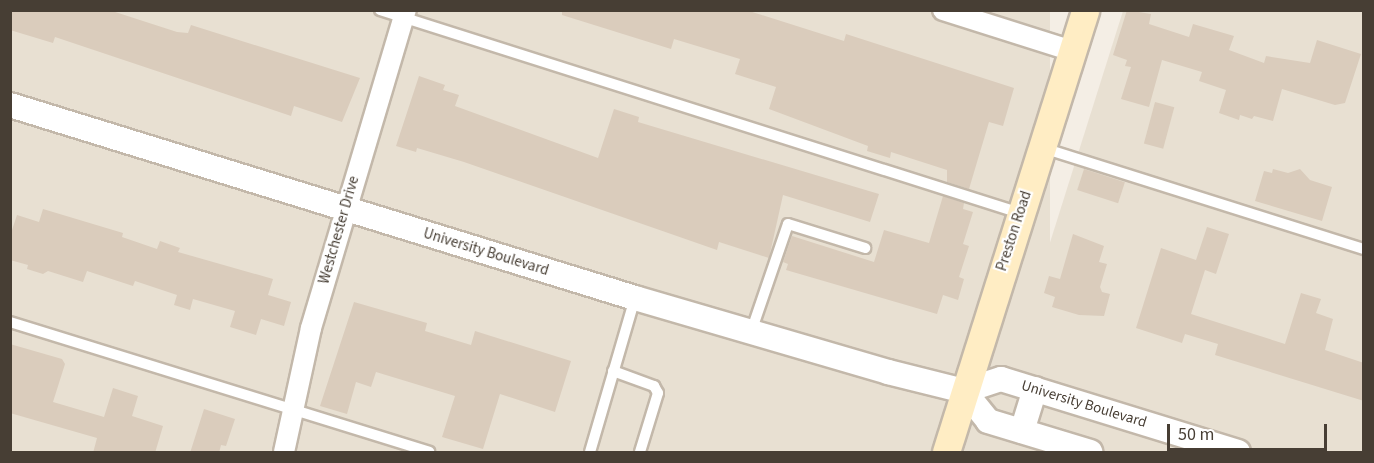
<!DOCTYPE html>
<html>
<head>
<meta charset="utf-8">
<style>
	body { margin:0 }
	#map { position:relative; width:1374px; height:463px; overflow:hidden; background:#f4eee5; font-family:"Source Sans 3",sans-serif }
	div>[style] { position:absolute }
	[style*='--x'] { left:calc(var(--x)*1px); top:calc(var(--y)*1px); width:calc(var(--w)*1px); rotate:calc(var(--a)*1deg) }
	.residential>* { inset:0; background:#e8e0d2; transform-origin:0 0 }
	.building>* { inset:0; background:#daccbc; transform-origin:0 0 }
	.roads { filter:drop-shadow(2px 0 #c3b8aa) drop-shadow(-2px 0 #c3b8aa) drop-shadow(0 2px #c3b8aa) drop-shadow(0 -2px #c3b8aa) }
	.service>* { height:10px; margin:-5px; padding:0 5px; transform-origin:5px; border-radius:5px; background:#fff }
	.minor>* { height:20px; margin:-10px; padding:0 10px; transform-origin:10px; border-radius:10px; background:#fff }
	.tertiary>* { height:24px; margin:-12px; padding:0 12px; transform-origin:12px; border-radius:12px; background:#fff }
	.secondary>* { height:27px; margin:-13.5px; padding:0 13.5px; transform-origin:13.5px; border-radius:13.5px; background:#ffedc4 }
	span { translate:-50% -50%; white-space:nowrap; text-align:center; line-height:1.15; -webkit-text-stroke:4.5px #fff; paint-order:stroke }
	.street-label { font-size:15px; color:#473e34 }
	.frame { position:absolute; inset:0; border:12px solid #473e34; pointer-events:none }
	.scale { position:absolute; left:1167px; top:424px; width:160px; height:27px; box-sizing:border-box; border:3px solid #473e34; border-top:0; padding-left:8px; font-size:18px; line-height:21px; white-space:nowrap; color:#473e34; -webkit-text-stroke:4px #fff; paint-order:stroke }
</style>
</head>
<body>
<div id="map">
	<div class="residential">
		<i style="left:10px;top:11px;width:1040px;height:441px"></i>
		<i style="clip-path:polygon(1123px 11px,1363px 11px,1363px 452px,984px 452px)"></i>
	</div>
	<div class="building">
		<i style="clip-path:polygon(10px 10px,109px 10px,177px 32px,188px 33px,191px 25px,360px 78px,342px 122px,294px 106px,291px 116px,55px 37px,53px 43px,10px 30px)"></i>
		<i style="clip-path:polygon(562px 10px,746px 10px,844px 41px,846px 34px,1014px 88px,1003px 126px,989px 122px,969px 189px,947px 182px,947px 170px,891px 152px,890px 158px,867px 151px,868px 146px,769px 109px,776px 87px,735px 74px,740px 59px,674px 39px,671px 49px,562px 15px)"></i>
		<i style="clip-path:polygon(1127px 10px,1151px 14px,1149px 24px,1189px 37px,1193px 24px,1234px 36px,1229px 50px,1264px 63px,1266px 56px,1310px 63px,1317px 40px,1361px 54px,1345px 103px,1335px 105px,1282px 89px,1273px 121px,1254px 116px,1252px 119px,1240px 115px,1239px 120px,1219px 113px,1226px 90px,1199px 81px,1202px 72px,1162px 60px,1149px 107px,1121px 99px,1131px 67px,1125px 66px,1127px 60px,1113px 55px)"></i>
		<i style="clip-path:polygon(419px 76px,445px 85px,443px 90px,459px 95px,455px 106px,598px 158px,614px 109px,639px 117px,638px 122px,879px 194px,870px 222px,783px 195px,769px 258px,719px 242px,717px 250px,464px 162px,417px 148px,416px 152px,396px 146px)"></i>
		<i style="left:1155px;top:102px;width:20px;height:43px;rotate:15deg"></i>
		<i style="left:1084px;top:169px;width:43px;height:22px;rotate:18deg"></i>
		<i style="clip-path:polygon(1273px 169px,1288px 173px,1300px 169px,1310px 180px,1332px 187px,1322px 221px,1255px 201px,1264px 171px,1272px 173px)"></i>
		<i style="clip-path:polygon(943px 196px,964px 203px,963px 209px,973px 212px,963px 244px,969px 246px,959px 277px,964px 279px,958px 300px,943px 295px,937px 314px,786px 270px,788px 264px,783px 262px,792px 236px,874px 262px,884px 230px,929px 243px)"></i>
		<i style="clip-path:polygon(43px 209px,123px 233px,122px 237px,157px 249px,160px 241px,180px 248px,178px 252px,273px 279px,268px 295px,291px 302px,284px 326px,261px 319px,256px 335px,230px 327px,235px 311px,193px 299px,190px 310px,174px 305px,177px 295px,135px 281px,133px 286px,87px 271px,83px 282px,48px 271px,43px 274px,27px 269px,28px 265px,10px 260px,10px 236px,17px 215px,39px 222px)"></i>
		<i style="clip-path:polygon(1207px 227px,1229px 234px,1216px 274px,1205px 270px,1191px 314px,1285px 344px,1301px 293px,1321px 299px,1316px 313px,1333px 319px,1325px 350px,1364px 363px,1364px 401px,1215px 355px,1218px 344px,1185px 334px,1182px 343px,1136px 328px,1161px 248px,1196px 260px)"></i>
		<i style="clip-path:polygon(1073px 234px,1104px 246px,1099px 262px,1107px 264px,1100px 287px,1102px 292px,1110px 294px,1104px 316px,1079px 315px,1052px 307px,1055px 297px,1044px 293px,1049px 276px,1060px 279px)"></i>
		<i style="clip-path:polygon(354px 302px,427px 323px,425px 331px,471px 345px,475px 331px,571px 361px,555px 412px,500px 394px,483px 449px,442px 437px,455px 396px,376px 372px,371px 387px,356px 382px,347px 414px,320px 406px)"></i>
		<i style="clip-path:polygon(10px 344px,62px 359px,65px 364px,53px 402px,104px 417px,113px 388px,138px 396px,132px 416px,163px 426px,155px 453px,93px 453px,97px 438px,10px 413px)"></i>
		<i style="clip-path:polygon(204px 409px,235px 419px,226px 446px,221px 445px,219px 453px,190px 453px)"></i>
	</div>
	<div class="roads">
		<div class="service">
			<i style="--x:380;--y:10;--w:671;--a:17.6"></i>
			<i style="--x:1043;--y:148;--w:337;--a:17.5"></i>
			<i style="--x:10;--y:322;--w:439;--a:17.2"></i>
			<i style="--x:751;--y:332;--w:114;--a:-71.1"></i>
			<i style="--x:788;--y:224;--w:81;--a:17.3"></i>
			<i style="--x:613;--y:371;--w:44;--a:20.1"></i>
			<i style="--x:654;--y:386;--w:8;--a:60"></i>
			<i style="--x:658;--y:393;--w:62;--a:107"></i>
			<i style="--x:590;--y:452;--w:160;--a:-73.7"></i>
		</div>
		<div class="minor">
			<i style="--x:943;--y:10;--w:135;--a:17.6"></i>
			<i style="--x:284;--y:452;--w:127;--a:-77.7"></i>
			<i style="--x:311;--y:328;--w:332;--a:-73.4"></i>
		</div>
		<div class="tertiary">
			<i style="--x:10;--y:105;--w:654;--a:17.16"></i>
			<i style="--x:635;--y:298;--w:264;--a:16.3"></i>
			<i style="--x:888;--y:372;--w:78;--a:14"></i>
			<i style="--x:964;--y:391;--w:39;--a:-18"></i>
			<i style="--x:1001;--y:379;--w:248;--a:17.1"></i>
			<i style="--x:964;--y:391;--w:38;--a:51"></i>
			<i style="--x:988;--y:421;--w:107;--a:16.9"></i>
			<i style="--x:1022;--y:431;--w:44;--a:-72.8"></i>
		</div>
		<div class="secondary">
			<i style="--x:946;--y:452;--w:463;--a:-72.5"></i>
		</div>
	</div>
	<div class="street-label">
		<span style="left:339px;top:230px;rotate:-74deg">Westchester Drive</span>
		<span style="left:1014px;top:231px;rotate:-72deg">Preston Road</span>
		<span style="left:486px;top:252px;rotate:17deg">University Boulevard</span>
		<span style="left:1084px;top:404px;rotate:17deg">University Boulevard</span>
	</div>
	<div class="frame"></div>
	<div class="scale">50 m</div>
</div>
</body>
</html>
